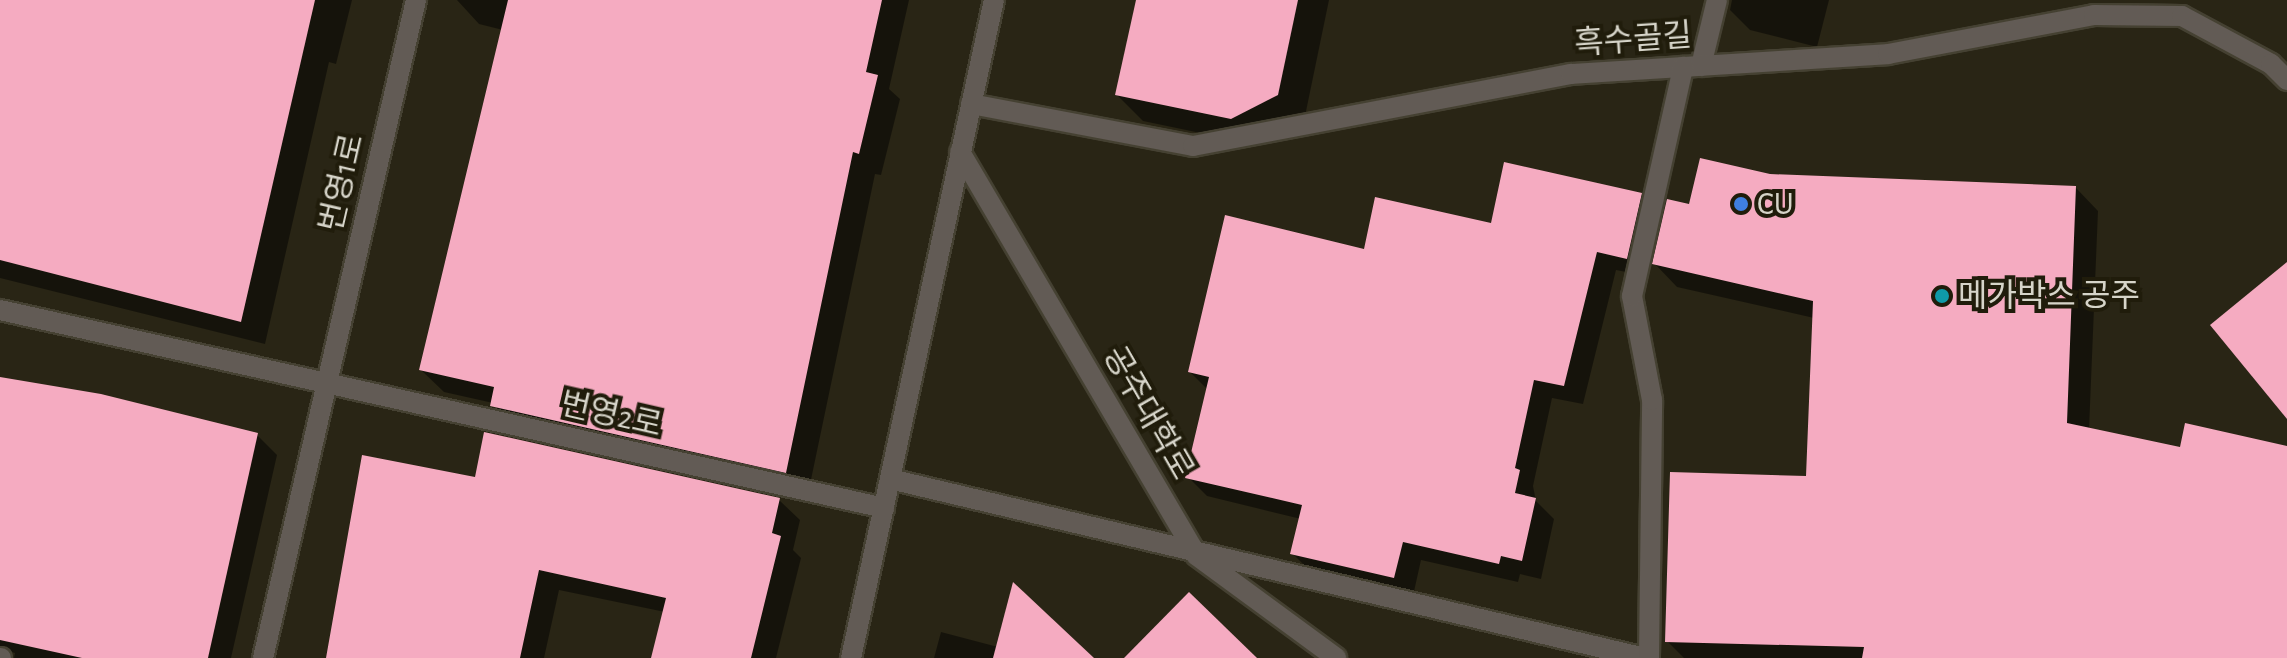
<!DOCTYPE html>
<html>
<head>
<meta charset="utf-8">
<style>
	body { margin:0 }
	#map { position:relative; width:2287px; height:658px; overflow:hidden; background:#292515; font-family:"Alegreya Sans","Noto Sans KR",sans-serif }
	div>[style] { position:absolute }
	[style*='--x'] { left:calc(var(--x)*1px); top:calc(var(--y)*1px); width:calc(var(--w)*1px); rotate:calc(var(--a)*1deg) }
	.shadow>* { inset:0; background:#0007 }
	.building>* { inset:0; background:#f5abc1 }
	.roads { filter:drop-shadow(2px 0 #454132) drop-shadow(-2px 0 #454132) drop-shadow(0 2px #454132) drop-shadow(0 -2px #454132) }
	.minor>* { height:20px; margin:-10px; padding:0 10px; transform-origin:10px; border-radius:10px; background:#625b55 }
	.dots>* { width:22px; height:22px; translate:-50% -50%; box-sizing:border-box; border:4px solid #201c0b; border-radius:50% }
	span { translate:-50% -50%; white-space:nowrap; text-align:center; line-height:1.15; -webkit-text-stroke:8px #201c0b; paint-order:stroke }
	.street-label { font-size:32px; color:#d6d4c9 }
	.poi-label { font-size:32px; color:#d6d4c9 }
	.left { translate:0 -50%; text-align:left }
</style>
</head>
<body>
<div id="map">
	<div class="shadow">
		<i style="clip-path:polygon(0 0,352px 0,336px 64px,329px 62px,265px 344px,0 278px)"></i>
		<i style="clip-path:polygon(457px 0,909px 0,889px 89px,900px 99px,881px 175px,875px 174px,808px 494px,514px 428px,493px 403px,444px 392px,421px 370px,503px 30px,479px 24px)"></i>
		<i style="clip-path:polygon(1138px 0,1329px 0,1304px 121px,1258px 145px,1143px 121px,1117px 95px)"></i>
		<i style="clip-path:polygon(1732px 0,1829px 0,1817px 47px,1750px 30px,1730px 10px)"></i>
		<i style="clip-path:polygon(1769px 176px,2076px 188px,2098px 211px,2089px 430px,2181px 449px,2287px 448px,2287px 658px,1684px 658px,1667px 641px,1807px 478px,1814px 318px,1677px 287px,1655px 264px,1690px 207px)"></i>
		<i style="clip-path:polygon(1641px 195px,1660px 214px,1646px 276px,1616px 270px,1583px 404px,1552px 398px,1533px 486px,1536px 501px,1554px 519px,1541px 579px,1520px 574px,1518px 582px,1421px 560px,1413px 596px,1312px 573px,1293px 554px,1301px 519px,1207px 496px,1188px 477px,1208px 390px,1190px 372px,1365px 252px)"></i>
		<i style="clip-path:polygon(0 378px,257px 435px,277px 455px,231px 658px,14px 658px,15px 653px,0 649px)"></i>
		<i style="clip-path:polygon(363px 457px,476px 479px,779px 500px,800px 520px,793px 550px,801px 558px,776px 658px,653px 658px,665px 612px,559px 590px,544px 658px,328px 658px)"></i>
		<i style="clip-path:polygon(941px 632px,998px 647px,1091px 658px,934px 658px)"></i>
	</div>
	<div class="building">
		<i style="clip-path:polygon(0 0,315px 0,241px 322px,0 260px)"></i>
		<i style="clip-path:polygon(508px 0,882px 0,866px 72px,878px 75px,859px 154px,853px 152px,786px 473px,490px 406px,494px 387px,419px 370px)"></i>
		<i style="clip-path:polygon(1136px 0,1298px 0,1278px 95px,1231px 119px,1115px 95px)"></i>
		<i style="clip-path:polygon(1700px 158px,1770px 174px,2076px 186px,2067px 423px,2180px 447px,2185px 423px,2287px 446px,2287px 658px,1862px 658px,1864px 647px,1665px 642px,1670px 472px,1806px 476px,1813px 301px,1652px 264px,1667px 199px,1689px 204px)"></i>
		<i style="clip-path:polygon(1504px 162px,1642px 193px,1627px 259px,1597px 252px,1564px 386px,1534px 380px,1515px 468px,1520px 470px,1515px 493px,1536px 498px,1522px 561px,1501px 556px,1499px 564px,1403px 542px,1394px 578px,1290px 554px,1302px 505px,1185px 478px,1209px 377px,1188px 372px,1225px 215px,1364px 249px,1375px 197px,1491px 223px)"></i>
		<i style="clip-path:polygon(2287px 262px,2287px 419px,2210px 325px)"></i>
		<i style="clip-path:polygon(0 377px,101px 394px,258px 433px,208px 658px,82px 658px,0 640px)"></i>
		<i style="clip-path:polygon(484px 432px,780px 498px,772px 533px,781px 536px,751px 658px,651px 658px,666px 598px,539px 570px,520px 658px,326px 658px,362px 455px,475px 477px)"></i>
		<i style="clip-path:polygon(1013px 582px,1094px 658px,993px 658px)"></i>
		<i style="clip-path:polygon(1189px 592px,1257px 658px,1124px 658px)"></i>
	</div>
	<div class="roads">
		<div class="minor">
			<i style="--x:1701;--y:66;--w:68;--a:-76.4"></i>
			<i style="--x:971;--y:104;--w:226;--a:10.7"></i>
			<i style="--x:1193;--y:146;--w:385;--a:-10.8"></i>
			<i style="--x:1571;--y:74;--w:318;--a:-3.6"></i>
			<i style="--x:1888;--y:54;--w:210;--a:-10.7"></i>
			<i style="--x:2094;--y:15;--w:88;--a:0.7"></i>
			<i style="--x:2182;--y:16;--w:101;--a:28.3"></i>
			<i style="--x:2271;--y:64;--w:23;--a:45"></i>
			<i style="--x:960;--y:152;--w:467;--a:59.6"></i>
			<i style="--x:1196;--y:555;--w:174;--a:36.3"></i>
			<i style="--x:0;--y:310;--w:906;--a:12.62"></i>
			<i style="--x:890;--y:479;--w:776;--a:13.34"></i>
			<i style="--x:0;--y:658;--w:1;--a:0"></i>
			<i style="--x:263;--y:658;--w:676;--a:-76.91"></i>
			<i style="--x:851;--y:658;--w:673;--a:-77.74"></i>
			<i style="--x:1649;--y:658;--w:258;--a:-89.3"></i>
			<i style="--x:1652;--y:400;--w:106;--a:-100.9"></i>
			<i style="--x:1632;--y:296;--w:235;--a:-77.4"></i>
		</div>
	</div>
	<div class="dots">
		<i style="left:1741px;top:204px;background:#3f7fe0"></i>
		<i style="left:1942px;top:296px;background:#0f9aa8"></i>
	</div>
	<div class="street-label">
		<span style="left:1633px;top:40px;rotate:-4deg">흑수골길</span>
		<span style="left:342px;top:183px;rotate:-77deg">번영1로</span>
		<span style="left:1148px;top:413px;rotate:60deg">공주대학로</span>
		<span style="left:611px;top:415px;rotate:13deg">번영2로</span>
	</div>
	<div class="poi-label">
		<span class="left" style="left:1757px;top:204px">CU</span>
		<span class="left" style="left:1958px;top:296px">메가박스 공주</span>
	</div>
</div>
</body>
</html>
